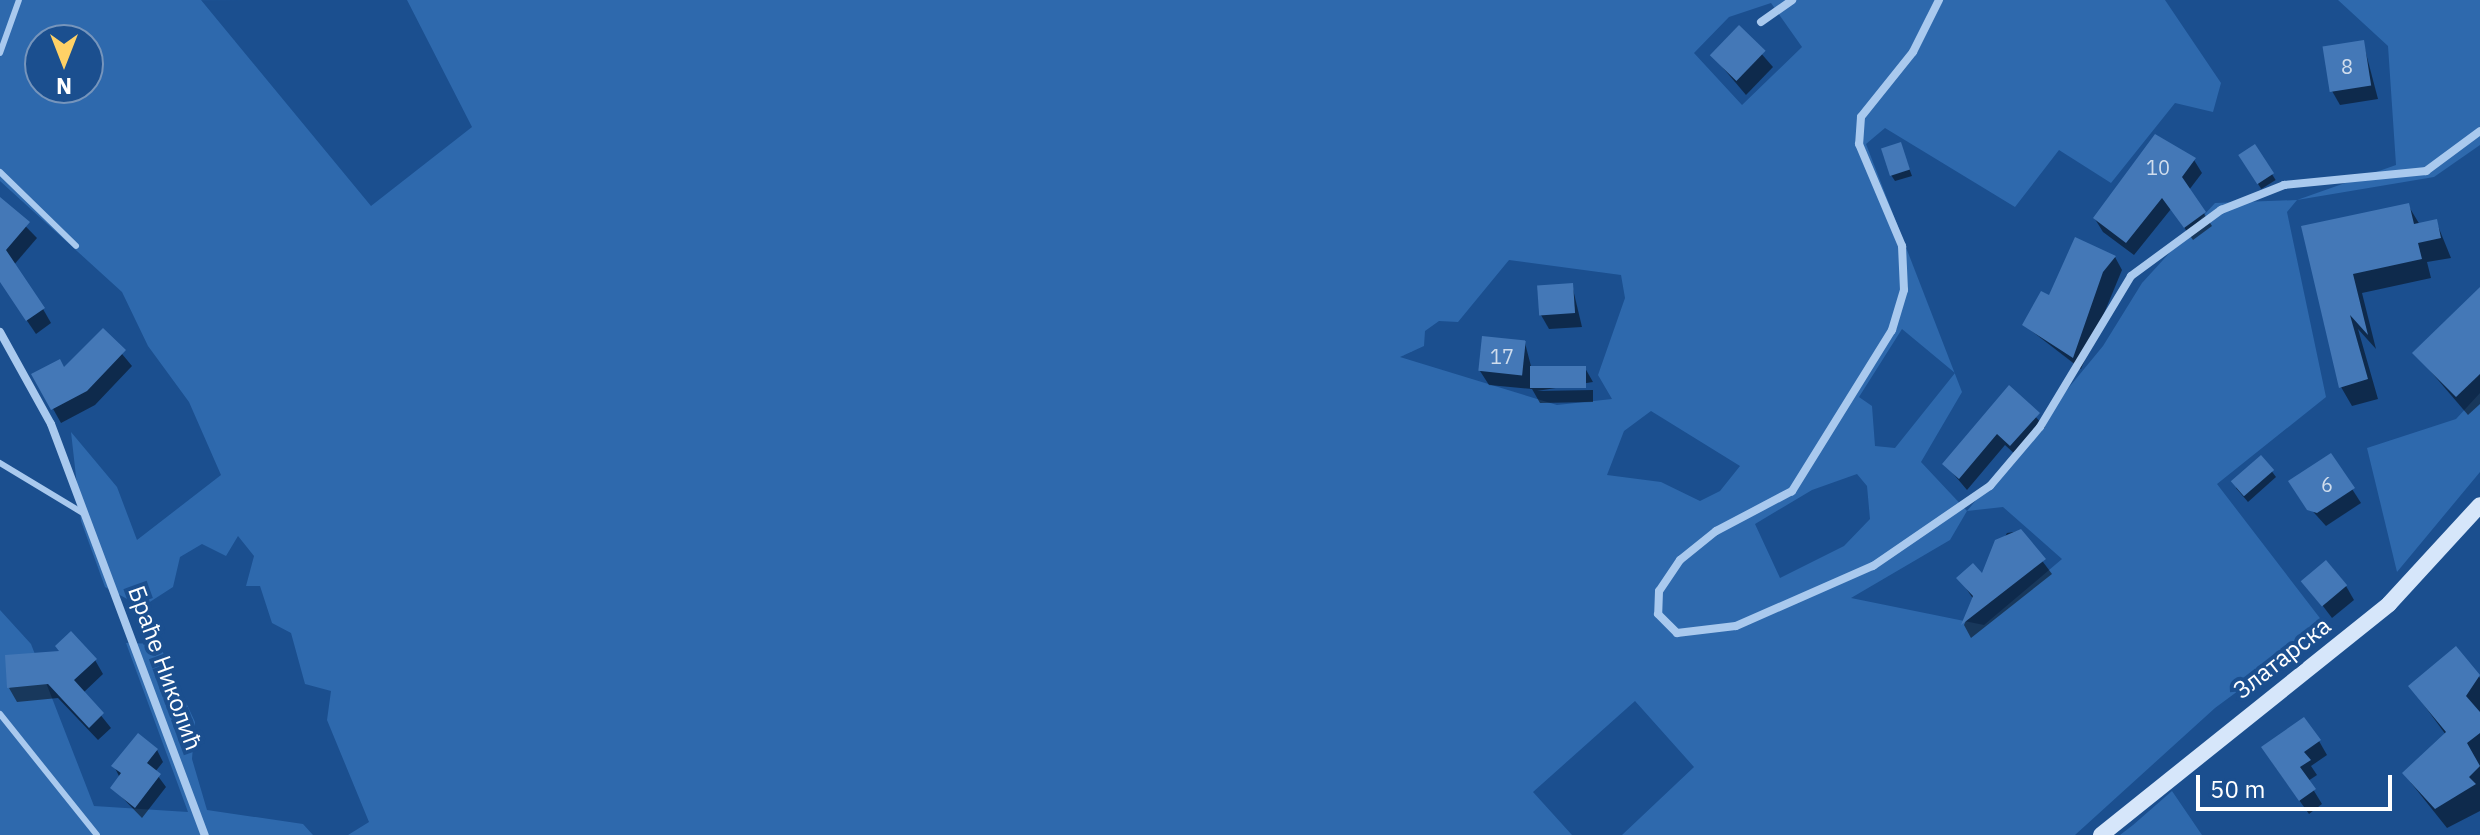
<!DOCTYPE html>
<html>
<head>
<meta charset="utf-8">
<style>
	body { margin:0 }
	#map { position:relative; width:2480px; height:835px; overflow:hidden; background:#1b4f8f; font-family:"IBM Plex Sans",sans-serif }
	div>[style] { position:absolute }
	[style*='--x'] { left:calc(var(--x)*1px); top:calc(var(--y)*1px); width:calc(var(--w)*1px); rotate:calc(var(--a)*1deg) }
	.green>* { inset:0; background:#2e69ad }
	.shadow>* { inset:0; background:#0007; transform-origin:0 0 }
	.building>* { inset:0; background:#4478b7; transform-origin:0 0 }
	.lane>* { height:6px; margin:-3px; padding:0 3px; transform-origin:3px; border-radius:3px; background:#a9c9ee }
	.street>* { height:8px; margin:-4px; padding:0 4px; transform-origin:4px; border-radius:4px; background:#a9c9ee }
	.secondary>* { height:16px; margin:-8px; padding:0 8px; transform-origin:8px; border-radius:8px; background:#d6e6fa }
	span { translate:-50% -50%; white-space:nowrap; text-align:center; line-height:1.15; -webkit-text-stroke:8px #1b4f8f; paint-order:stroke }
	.number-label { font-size:20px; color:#d0dded }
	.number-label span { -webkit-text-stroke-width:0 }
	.street-label { font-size:24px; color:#fff }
	.north { position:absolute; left:24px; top:24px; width:80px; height:80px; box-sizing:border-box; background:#1b4f8f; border:2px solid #7695bc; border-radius:50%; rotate:180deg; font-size:22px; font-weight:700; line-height:32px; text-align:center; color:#fff }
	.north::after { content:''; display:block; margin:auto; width:28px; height:36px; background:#ffd166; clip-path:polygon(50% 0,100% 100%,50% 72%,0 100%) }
	.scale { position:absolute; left:2196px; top:775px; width:196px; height:36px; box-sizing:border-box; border:4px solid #fff; border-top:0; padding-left:10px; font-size:24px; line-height:28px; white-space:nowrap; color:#fff; -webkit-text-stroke:6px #1b4f8f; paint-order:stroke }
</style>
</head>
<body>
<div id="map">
	<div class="green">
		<i style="clip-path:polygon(evenodd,0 0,201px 0,371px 206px,472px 127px,407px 0,2165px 0,2221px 83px,2213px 112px,2175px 103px,2111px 183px,2059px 150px,2015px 207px,1885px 128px,1866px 144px,1962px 392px,1921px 462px,1967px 511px,2103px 346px,2142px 283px,2215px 203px,2297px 200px,2396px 165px,2388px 46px,2338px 0,2480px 0,2480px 145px,2434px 177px,2297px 200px,2287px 212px,2326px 397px,2217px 484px,2326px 626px,2215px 708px,2075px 835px,1622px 835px,1694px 767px,1635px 701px,1533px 792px,1572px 835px,348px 835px,369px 822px,327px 720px,331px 691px,305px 684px,291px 633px,272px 623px,260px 586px,246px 586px,254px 556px,238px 536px,226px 556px,202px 544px,180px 557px,173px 587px,142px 607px,105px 587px,81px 521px,71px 432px,117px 487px,137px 540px,221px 475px,189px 402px,148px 346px,122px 292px,0 181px,0 0,1771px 3px,1802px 47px,1742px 105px,1694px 53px,1729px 17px,1771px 3px,0 0,40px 40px,88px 40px,88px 88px,40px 88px,40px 40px,0 0,1509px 260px,1621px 275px,1625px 298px,1598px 375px,1612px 399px,1557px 405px,1400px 357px,1424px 346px,1425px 331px,1439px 321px,1458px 322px,1509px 260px,0 0,1902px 329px,1955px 373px,1895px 448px,1875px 446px,1872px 406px,1859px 397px,1902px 329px,0 0,1651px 411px,1740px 466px,1720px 491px,1700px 501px,1661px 482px,1607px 475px,1624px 431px,1651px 411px,0 0,1857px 474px,1867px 486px,1870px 519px,1844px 546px,1780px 578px,1755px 524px,1812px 490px,1857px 474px,0 0,2003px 507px,2062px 559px,1984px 625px,1851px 598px,1950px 540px,1967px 511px,2003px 507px)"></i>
		<i style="clip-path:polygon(2480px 393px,2480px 472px,2397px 572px,2367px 448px,2456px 419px)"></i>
		<i style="clip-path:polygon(0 610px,31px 644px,94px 806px,188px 812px,126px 643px,159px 644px,195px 722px,192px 759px,207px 810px,303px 824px,313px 835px,0 835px)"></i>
		<i style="clip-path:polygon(2172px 791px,2202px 835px,2120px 835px,2133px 825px)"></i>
	</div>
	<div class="shadow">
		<i style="clip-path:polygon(1739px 28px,1773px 67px,1746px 95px,1713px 56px)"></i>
		<i style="clip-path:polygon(2363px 42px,2378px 99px,2340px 105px,2332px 91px)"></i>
		<i style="clip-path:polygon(1900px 144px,1912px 176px,1895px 181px,1891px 175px)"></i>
		<i style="left:2255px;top:147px;width:39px;height:17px;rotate:58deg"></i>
		<i style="clip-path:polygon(2194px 160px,2202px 173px,2189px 190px,2212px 226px,2193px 240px,2171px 209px,2134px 255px,2103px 232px,2095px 219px)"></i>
		<i style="clip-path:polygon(0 200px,37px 238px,7px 273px,0 267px)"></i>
		<i style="clip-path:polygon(2408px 205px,2420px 225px,2436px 221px,2451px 258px,2427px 262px,2431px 278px,2362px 293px,2376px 349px,2358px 329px,2378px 399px,2352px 406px,2341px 387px,2304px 227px)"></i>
		<i style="clip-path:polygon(2115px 257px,2122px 270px,2081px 369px,2024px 325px,2050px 298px)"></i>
		<i style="clip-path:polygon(1572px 285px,1582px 327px,1549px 329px,1541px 315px)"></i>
		<i style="clip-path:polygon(2480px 289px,2480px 404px,2468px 415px,2415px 353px)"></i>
		<i style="clip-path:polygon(17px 306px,43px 309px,51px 323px,36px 334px)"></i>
		<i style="clip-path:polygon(103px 331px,132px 366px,95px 405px,61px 423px,34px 375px,64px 370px)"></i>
		<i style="clip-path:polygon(1525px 343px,1532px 370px,1585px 368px,1593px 382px,1537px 391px,1593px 390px,1593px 402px,1540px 403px,1532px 389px,1489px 385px,1480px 371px)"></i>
		<i style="clip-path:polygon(2009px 388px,2045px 427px,2018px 457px,2005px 445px,1967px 490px,1945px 464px)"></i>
		<i style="clip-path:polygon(2331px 456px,2361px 503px,2326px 526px,2298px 495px)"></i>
		<i style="clip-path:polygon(2261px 457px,2276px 477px,2248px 502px,2236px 488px)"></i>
		<i style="clip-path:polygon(2020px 531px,2052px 574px,1971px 638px,1964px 625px,1974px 600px,1959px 578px,1982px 577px,2007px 533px)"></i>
		<i style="clip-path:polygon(2304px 581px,2346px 586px,2354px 600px,2332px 618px)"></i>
		<i style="clip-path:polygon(2456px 649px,2480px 678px,2480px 811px,2447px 828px,2404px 774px,2446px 735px,2410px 686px)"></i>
		<i style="clip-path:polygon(61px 653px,95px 660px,103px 674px,83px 693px,111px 728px,98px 740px,58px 698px,17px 702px,9px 688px)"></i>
		<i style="clip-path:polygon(2319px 741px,2327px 755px,2311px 766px,2317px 775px,2308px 781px,2322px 804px,2309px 814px,2272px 762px)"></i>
		<i style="clip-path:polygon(157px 750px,163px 762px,155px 772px,166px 787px,142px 818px,113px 788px,120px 778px,114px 766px)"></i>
	</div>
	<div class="building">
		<i style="left:1739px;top:25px;width:37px;height:42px;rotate:44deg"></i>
		<i style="left:2364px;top:40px;width:46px;height:42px;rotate:81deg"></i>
		<i style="clip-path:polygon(2155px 134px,2196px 158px,2182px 177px,2206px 212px,2184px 228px,2162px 198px,2126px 243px,2093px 218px)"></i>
		<i style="left:1901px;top:142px;width:29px;height:21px;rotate:72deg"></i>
		<i style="left:2255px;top:144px;width:35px;height:20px;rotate:57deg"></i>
		<i style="clip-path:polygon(0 197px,30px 222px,6px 250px,45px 308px,26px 321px,0 282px)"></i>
		<i style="clip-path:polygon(2409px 203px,2414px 224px,2437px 219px,2441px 238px,2418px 243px,2422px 259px,2353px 274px,2368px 335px,2350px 315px,2368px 379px,2339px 388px,2301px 226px)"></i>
		<i style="clip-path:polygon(2075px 237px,2116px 256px,2103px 272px,2073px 358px,2022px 325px,2041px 291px,2049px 295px)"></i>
		<i style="left:1573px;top:283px;width:30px;height:36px;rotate:86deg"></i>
		<i style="clip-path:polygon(2480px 287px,2480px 374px,2456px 397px,2412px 353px)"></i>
		<i style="clip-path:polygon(103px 328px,126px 350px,87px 391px,51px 410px,31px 374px,60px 359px,64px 367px)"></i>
		<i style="left:1482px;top:336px;width:44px;height:35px;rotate:6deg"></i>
		<i style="left:1586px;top:366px;width:22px;height:56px;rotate:90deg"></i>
		<i style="clip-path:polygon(2009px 385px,2040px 413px,2010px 446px,1997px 434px,1959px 479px,1942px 464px)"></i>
		<i style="clip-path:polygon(2331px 453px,2355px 488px,2317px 513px,2307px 510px,2288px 481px)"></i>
		<i style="left:2261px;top:455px;width:20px;height:40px;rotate:49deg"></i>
		<i style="clip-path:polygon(2021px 529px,2046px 559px,1961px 625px,1973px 596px,1956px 578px,1973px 563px,1982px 573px,1995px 540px)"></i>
		<i style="left:2326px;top:560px;width:33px;height:33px;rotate:50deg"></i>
		<i style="clip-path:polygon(71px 631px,97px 659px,74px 680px,104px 713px,89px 728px,48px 684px,7px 688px,5px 655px,59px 651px,55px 646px)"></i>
		<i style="clip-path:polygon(2456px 646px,2480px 675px,2466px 696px,2480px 712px,2480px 733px,2467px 743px,2480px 766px,2469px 777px,2476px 784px,2435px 809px,2402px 773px,2446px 732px,2408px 686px)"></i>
		<i style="clip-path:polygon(2304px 717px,2321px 740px,2304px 752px,2311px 760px,2300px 767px,2316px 789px,2299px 801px,2261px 747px)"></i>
		<i style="clip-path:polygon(138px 733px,158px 749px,147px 763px,161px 774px,135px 808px,110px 788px,121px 773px,111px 766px)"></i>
	</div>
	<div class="lane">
		<i style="--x:0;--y:53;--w:56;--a:-70.3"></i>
		<i style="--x:0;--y:172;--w:106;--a:44.2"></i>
		<i style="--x:0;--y:463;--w:97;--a:31.1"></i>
		<i style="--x:0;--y:714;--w:155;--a:51.3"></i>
	</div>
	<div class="street">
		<i style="--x:1939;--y:0;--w:58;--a:116.6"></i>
		<i style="--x:1913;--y:52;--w:83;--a:128.7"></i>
		<i style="--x:1861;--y:117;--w:27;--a:94"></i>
		<i style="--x:1859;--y:144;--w:111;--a:67.1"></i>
		<i style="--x:1902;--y:246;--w:44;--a:87.4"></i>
		<i style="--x:1904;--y:290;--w:42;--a:106.7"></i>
		<i style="--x:1892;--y:330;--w:190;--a:121.8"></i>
		<i style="--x:1792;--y:491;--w:86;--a:152.2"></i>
		<i style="--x:1716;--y:531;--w:46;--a:141.1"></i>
		<i style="--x:1680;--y:560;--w:37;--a:124"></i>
		<i style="--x:1659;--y:591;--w:23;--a:92"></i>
		<i style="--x:1658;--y:614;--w:27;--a:45"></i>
		<i style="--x:1677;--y:633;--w:59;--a:-6.8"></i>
		<i style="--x:1736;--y:626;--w:150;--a:-23.7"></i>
		<i style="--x:1873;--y:566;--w:142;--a:-34.4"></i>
		<i style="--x:1990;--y:486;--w:77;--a:-49.7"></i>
		<i style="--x:2040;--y:427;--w:176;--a:-58.9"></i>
		<i style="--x:2131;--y:276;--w:112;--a:-36.3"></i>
		<i style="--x:2221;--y:210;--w:68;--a:-21.6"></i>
		<i style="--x:2284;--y:185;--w:143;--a:-5.6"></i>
		<i style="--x:2426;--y:171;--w:67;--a:-36.5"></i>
		<i style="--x:1761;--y:22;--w:38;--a:-35"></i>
		<i style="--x:0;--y:332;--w:105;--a:61"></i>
		<i style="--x:51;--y:424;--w:439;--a:69.5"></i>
	</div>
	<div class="secondary">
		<i style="--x:2101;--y:835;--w:369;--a:-38.7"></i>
		<i style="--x:2389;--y:604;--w:134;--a:-47.4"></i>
	</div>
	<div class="number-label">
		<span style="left:2347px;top:66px">8</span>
		<span style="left:2158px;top:167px">10</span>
		<span style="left:1502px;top:356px">17</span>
		<span style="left:2327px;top:484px">6</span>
	</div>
	<div class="street-label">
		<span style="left:2282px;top:658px;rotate:-38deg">Златарска</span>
		<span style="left:165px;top:668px;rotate:70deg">Браће Николић</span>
	</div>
	<div class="north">N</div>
	<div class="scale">50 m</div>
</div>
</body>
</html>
